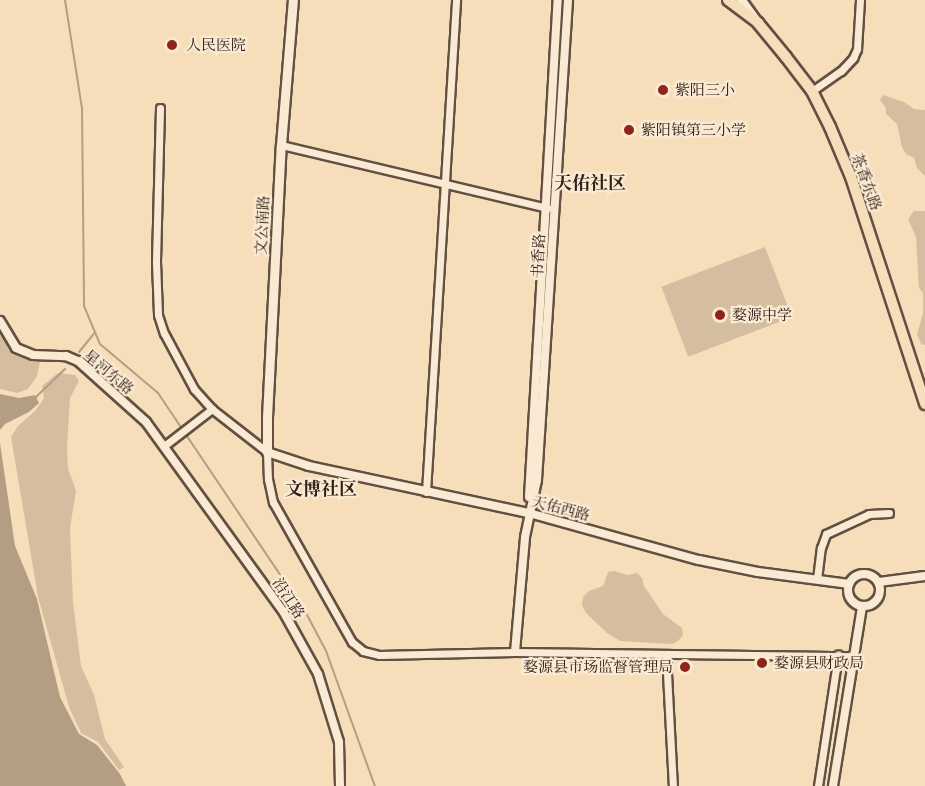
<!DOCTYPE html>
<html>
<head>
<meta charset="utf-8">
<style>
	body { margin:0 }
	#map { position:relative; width:925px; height:786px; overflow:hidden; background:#f7debb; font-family:"Libre Caslon Text","Noto Serif SC",serif }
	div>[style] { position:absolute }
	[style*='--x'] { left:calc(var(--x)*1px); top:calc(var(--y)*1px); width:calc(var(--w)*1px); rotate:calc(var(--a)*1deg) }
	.green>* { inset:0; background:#d5be9f; transform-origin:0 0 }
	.water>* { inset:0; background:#b39e84 }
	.stream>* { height:2px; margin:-1px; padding:0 1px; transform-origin:1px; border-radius:1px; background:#b39e84 }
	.roads { filter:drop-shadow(2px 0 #625042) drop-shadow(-2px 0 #625042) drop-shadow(0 2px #625042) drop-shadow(0 -2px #625042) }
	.minor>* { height:7px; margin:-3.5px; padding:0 3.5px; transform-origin:3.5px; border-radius:3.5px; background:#faead3 }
	.tertiary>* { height:8px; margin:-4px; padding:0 4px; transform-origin:4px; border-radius:4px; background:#faead3 }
	.tertiary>.ring { margin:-4px; padding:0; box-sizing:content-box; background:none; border:8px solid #faead3; border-radius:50% }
	.secondary>* { height:9px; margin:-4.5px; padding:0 4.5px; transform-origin:4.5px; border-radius:4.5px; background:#faead3 }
	.primary>* { height:10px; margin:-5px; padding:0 5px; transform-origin:5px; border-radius:5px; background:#f7debb }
	.dots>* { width:16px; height:16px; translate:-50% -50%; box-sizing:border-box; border:3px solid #faead3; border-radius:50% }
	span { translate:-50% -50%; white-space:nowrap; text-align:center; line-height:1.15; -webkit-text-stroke:4.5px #faead3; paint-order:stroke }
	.poi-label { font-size:15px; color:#302119 }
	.left { translate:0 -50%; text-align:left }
	.right { translate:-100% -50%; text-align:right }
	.street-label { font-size:15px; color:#302119 }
	.quarter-label { font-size:18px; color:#302119; font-weight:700 }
</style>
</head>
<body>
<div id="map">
	<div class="green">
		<i style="clip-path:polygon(883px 95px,904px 102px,914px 109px,925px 110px,925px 176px,917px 168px,914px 158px,906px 154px,902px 147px,897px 124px,886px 114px,886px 108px,880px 100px)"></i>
		<i style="clip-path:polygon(914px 211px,925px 211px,925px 345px,921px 344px,917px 334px,923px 313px,923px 293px,919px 288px,918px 275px,916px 237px,908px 219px)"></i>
		<i style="left:765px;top:247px;width:75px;height:111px;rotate:69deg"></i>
		<i style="clip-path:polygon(0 325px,29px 357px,40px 362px,37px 376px,28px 389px,17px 393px,0 389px)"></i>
		<i style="clip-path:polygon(58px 373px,75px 375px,79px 381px,70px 398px,67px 447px,68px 468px,76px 491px,70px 528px,73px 603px,81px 666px,94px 695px,105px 739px,124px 767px,119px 770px,98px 742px,81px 733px,69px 707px,38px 597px,11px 437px,18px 426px,36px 410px,44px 398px,42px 386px)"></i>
		<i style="clip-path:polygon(614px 571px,627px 575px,637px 573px,642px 578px,644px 586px,663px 614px,682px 628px,683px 635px,678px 641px,672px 644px,620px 641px,607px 633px,586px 613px,582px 605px,583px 597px,589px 591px,603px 586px,608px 572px)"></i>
	</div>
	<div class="water">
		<i style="clip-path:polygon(0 394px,19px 398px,35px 395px,39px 403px,29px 412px,5px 424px,0 430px)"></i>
		<i style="clip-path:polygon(0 443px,15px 546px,37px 599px,60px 697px,79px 734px,97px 745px,120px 774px,126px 786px,0 786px)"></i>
	</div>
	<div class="stream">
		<i style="--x:65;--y:0;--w:109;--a:81.1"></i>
		<i style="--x:82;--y:108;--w:198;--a:89.4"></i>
		<i style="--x:84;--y:306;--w:41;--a:67.2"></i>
		<i style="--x:100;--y:344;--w:76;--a:40.2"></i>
		<i style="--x:158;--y:393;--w:265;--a:56.1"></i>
		<i style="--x:306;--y:613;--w:43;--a:62.2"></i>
		<i style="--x:326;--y:651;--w:144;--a:70.1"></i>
		<i style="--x:79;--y:352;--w:26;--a:-51"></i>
		<i style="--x:35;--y:398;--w:42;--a:-44"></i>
	</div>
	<div class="roads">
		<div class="minor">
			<i style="--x:812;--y:91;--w:35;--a:-35"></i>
			<i style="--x:841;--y:71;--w:18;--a:-47"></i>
			<i style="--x:853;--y:58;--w:10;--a:-66"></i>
			<i style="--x:857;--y:49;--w:49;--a:-86.5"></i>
			<i style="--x:160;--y:108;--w:154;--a:91.5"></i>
			<i style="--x:156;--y:262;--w:53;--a:87.8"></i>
			<i style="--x:158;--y:315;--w:19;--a:72"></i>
			<i style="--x:164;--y:333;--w:64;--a:61.8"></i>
			<i style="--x:194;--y:389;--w:27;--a:48"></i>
			<i style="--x:212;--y:409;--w:70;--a:38"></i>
			<i style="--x:267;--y:452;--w:27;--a:88"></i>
			<i style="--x:268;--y:479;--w:24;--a:78"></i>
			<i style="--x:273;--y:502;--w:161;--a:60.6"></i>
			<i style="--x:352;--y:642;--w:14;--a:39"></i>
			<i style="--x:363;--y:651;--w:16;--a:14"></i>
			<i style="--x:379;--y:655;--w:136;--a:-1.3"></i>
			<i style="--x:515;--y:652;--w:338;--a:0.7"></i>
			<i style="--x:281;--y:145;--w:274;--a:13.3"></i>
			<i style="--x:164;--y:446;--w:61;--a:-37.6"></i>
			<i style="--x:426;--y:492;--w:493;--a:-86.5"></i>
			<i style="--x:817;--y:579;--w:31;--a:-83"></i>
			<i style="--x:821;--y:548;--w:15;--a:-70"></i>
			<i style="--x:826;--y:534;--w:47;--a:-24.9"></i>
			<i style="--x:869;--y:514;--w:20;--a:-3"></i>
			<i style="--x:666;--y:654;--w:132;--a:87"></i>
			<i style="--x:818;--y:786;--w:133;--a:-81.3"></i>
		</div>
		<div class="tertiary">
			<i style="--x:0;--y:321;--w:31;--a:59"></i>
			<i style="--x:16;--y:348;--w:18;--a:22"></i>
			<i style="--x:33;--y:355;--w:33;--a:2"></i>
			<i style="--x:66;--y:356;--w:13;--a:23"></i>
			<i style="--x:78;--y:361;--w:91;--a:41.9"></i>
			<i style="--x:146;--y:422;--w:233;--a:54.1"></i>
			<i style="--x:283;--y:611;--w:72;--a:60.9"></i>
			<i style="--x:318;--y:674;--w:71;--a:72.8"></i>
			<i style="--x:339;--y:742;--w:44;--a:88.7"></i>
			<i style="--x:267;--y:452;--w:44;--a:18.4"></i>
			<i style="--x:309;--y:466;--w:225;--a:12.1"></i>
			<i style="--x:529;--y:513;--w:176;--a:15.5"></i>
			<i style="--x:699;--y:560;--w:60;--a:11.5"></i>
			<i style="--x:758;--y:572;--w:92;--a:7.5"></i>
			<i style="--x:529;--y:497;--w:498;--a:-86.7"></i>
			<i class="ring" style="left:848px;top:574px;width:24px;height:24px"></i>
			<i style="--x:879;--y:582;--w:46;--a:-7.4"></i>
			<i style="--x:515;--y:652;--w:115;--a:-85"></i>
			<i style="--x:525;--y:537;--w:58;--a:-78.1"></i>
			<i style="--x:537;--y:480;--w:481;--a:-86.3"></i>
			<i style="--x:833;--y:786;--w:182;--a:-80.8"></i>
		</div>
		<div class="secondary">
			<i style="--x:741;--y:0;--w:24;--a:54"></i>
			<i style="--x:267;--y:452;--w:35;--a:-90"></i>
			<i style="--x:267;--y:417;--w:272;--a:-87.1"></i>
			<i style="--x:281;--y:145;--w:145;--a:-85.3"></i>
		</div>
		<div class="primary">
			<i style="--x:728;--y:0;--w:38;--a:37"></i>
			<i style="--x:758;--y:23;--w:44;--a:50.5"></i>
			<i style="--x:786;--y:57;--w:43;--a:52.6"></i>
			<i style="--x:812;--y:91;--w:40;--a:63.4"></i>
			<i style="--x:830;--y:127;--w:54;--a:67.2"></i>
			<i style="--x:851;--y:177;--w:239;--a:71.9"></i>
		</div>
	</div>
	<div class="dots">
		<i style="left:172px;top:45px;background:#8f2418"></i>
		<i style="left:663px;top:90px;background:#8f2418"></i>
		<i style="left:629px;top:130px;background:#8f2418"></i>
		<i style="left:720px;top:315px;background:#8f2418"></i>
		<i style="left:762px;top:663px;background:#8f2418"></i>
		<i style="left:685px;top:667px;background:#8f2418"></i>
	</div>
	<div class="poi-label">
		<span class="left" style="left:186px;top:45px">人民医院</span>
		<span class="left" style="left:675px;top:90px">紫阳三小</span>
		<span class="left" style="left:641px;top:130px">紫阳镇第三小学</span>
		<span class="left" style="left:732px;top:315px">婺源中学</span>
		<span class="left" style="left:774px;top:663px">婺源县财政局</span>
		<span class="right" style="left:673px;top:667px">婺源县市场监督管理局</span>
	</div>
	<div class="street-label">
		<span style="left:867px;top:182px;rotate:70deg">茶香东路</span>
		<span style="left:262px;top:225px;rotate:-87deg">文公南路</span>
		<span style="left:538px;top:256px;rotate:-87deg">书香路</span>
		<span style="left:109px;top:372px;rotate:40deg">星河东路</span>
		<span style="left:561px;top:508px;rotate:15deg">天佑西路</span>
		<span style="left:289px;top:598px;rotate:57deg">沿江路</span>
	</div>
	<div class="quarter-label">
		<span style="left:590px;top:183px">天佑社区</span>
		<span style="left:321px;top:489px">文博社区</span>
	</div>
</div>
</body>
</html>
